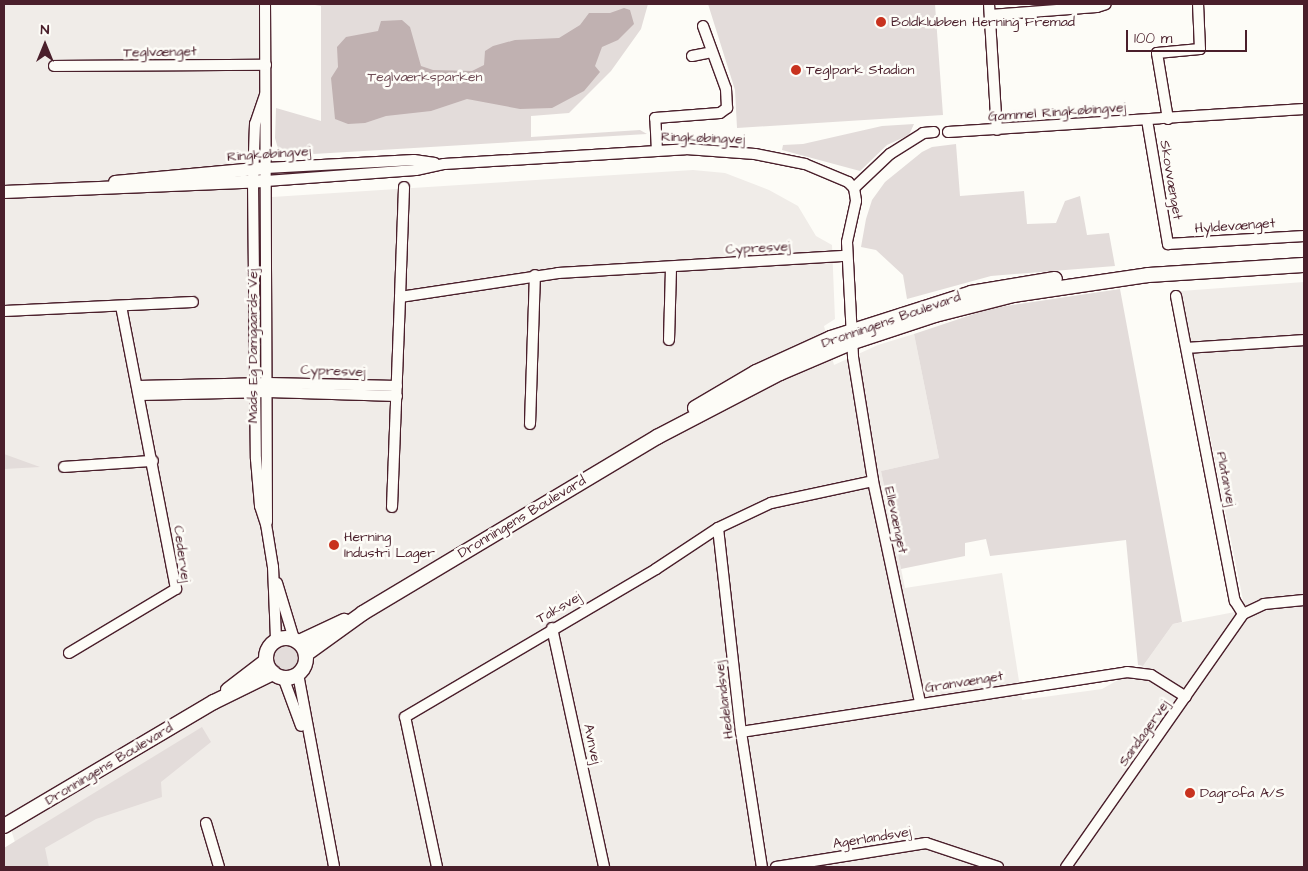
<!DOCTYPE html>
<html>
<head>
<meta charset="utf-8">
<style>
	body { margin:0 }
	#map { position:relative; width:1308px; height:871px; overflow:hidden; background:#fdfcf7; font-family:"Architects Daughter",sans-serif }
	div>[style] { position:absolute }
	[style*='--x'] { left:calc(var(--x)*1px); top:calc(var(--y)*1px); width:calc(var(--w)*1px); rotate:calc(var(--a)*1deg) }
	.built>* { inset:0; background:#f0ece8 }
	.green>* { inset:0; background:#e3dcda }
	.round { border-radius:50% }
	.water>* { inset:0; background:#c0b1b1 }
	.roads { filter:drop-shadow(1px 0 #4a1f2b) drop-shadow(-1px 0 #4a1f2b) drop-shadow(0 1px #4a1f2b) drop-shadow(0 -1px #4a1f2b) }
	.minor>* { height:10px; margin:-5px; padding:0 5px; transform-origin:5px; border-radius:5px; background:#fdfcf7 }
	.tertiary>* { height:12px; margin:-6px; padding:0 6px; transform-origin:6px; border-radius:6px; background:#fdfcf7 }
	.secondary>* { height:14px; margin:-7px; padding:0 7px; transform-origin:7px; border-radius:7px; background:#fdfcf7 }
	.secondary>.ring { margin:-7px; padding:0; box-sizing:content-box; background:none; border:14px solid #fdfcf7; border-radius:50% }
	.dots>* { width:14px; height:14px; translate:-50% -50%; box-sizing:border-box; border:2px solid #fdfcf7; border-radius:50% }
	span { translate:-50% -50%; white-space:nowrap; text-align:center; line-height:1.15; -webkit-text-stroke:5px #fdfcf7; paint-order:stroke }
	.poi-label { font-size:14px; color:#4a1f2b }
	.left { translate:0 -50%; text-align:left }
	.street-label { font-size:14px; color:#4a1f2b }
	.park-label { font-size:14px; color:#704e57 }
	.frame { position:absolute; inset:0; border:5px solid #4a1f2b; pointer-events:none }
	.north { position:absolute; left:20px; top:20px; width:50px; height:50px; -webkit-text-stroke:4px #fdfcf7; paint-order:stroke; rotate:0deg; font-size:14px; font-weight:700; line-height:20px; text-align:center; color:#4a1f2b }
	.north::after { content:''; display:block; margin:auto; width:18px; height:22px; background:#4a1f2b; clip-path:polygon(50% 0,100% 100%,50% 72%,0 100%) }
	.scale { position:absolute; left:1126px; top:30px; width:121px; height:22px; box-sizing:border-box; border:2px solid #4a1f2b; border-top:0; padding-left:6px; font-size:15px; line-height:18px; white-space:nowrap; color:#4a1f2b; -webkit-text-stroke:4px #fdfcf7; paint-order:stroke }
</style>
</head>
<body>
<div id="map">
	<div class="built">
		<i style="clip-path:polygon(4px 4px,272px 4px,272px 197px,693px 170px,725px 173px,769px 190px,798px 206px,816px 236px,832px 245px,835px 319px,824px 326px,834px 365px,878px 345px,914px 334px,939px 458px,881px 471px,905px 588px,1002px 573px,1022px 700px,1102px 689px,1143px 666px,1173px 624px,1245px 610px,1181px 291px,1304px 282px,1304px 867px,23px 867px,4px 808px)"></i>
	</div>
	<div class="green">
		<i style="clip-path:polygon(309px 4px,648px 4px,641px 29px,611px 71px,569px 113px,531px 116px,531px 137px,640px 130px,647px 134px,280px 156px,275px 138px,276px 108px,321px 121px,321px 6px)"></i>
		<i style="clip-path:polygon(708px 4px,935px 4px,943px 115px,737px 128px,735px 90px)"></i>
		<i style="clip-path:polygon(914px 124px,909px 135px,887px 145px,860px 171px,782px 150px,783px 145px,803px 144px,882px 126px)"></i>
		<i style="clip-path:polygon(956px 144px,960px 196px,1024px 191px,1027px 224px,1056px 223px,1065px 201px,1080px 196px,1087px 235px,1109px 233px,1115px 266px,991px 276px,907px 299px,903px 275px,876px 250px,861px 247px,866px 219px,872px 200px,885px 182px,922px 152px,932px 147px)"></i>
		<i style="clip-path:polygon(1120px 289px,1182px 622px,1173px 624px,1143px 666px,1138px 665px,1126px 540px,990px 556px,986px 539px,965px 543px,965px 556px,901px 569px,881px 471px,939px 458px,914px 334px,992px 308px)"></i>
		<i style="clip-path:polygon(4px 454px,40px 467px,4px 469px)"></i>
		<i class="round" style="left:272px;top:644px;width:28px;height:28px"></i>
		<i style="clip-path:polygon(202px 727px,211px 742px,161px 782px,162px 797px,96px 819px,45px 848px,49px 867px,4px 867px,4px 848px)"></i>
	</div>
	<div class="water">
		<i style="clip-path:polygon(624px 8px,630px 10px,634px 24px,618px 40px,602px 47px,595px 66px,600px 72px,584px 91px,552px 108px,520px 109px,467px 99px,431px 111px,386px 116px,365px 123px,348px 124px,335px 119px,331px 78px,338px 67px,337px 47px,346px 37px,378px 31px,381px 21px,402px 20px,410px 27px,421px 66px,433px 70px,472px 71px,484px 65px,485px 51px,493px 46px,515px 40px,559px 38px,580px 25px,589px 13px,610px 13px)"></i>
	</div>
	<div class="roads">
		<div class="minor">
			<i style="--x:265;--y:4;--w:518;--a:89.78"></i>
			<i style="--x:989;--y:4;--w:126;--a:86.4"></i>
			<i style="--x:990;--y:15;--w:107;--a:-4.3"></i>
			<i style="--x:1097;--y:7;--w:9;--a:-18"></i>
			<i style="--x:692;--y:56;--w:20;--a:-11"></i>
			<i style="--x:54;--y:66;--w:212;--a:-0.3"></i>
			<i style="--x:265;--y:95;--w:31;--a:109"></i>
			<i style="--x:255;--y:124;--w:58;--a:92"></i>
			<i style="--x:253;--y:182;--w:277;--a:89.4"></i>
			<i style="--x:256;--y:459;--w:47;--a:85.1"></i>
			<i style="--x:260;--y:506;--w:19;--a:72"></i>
			<i style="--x:266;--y:524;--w:44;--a:80.8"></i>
			<i style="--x:273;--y:567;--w:73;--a:87.6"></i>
			<i style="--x:1168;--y:119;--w:67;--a:-99.5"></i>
			<i style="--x:1157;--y:53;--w:43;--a:-5.3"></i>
			<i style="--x:1200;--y:49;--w:45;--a:-92.5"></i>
			<i style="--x:1147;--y:120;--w:126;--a:80.4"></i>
			<i style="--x:1168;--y:244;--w:136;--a:-3.4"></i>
			<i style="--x:948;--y:132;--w:357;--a:-3.7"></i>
			<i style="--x:657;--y:151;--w:33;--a:-93"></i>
			<i style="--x:655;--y:118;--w:65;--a:-4.4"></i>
			<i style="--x:720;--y:113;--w:9;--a:-36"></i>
			<i style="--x:727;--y:108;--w:19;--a:-93"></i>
			<i style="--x:726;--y:89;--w:67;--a:-110.1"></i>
			<i style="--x:266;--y:168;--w:148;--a:-3.1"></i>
			<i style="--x:414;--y:160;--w:21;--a:8"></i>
			<i style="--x:266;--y:181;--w:150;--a:-4.2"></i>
			<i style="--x:416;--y:170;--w:29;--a:-12"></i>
			<i style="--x:444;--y:164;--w:242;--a:-3.5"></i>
			<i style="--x:686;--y:149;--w:69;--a:4.1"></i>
			<i style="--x:755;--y:154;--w:51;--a:11.3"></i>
			<i style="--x:805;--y:164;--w:47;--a:22.7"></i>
			<i style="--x:848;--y:182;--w:8;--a:45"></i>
			<i style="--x:854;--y:188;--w:13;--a:81"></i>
			<i style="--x:856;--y:201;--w:42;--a:102.4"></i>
			<i style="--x:847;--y:242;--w:115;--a:87"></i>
			<i style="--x:853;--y:357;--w:126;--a:80.8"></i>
			<i style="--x:873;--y:481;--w:227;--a:78"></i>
			<i style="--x:854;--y:188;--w:50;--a:-43.4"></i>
			<i style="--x:890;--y:154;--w:39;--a:-32"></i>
			<i style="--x:923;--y:133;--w:11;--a:-5"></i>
			<i style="--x:1176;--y:296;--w:311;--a:79.1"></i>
			<i style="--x:1235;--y:601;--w:15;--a:58"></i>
			<i style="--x:400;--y:297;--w:110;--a:-87.9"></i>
			<i style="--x:4;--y:311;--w:189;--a:-2.7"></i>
			<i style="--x:669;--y:340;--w:73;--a:-88.4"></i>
			<i style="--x:1187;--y:348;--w:117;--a:-3.9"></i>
			<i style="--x:138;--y:386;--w:130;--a:-1.3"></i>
			<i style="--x:268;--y:383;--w:129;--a:1.3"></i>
			<i style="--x:140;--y:395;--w:128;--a:-1.3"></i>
			<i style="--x:268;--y:392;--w:129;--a:1.8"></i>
			<i style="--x:530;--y:424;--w:149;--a:-88.1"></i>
			<i style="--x:64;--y:467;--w:89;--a:-3.9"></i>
			<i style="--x:392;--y:507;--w:210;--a:-87.8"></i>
			<i style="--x:400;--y:297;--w:160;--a:-8.6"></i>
			<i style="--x:558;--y:273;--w:289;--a:-3.4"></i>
			<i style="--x:718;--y:528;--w:205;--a:83.6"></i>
			<i style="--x:741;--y:732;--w:137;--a:81.2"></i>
			<i style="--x:277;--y:583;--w:59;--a:73.1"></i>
			<i style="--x:552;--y:628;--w:245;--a:77.7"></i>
			<i style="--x:69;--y:653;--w:125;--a:-30.9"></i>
			<i style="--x:176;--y:589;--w:288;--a:-101"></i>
			<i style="--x:298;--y:674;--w:196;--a:79.4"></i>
			<i style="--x:283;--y:677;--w:52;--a:69.8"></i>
			<i style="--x:741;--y:732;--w:391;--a:-8.8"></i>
			<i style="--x:1127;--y:672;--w:24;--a:7"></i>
			<i style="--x:1151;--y:675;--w:41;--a:32.2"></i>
			<i style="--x:206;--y:823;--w:46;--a:73.5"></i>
			<i style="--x:437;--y:867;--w:153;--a:-102"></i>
			<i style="--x:405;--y:717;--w:291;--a:-30.5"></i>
			<i style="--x:656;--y:569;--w:74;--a:-33.5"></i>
			<i style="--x:718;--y:528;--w:59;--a:-25.3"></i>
			<i style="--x:771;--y:503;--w:104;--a:-12.2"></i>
			<i style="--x:776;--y:867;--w:152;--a:-9.1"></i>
			<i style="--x:926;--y:843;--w:76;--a:18.4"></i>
			<i style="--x:1066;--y:867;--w:309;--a:-55"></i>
			<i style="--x:1243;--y:614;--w:23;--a:-25"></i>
			<i style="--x:1264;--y:604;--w:40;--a:-5.7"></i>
		</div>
		<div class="tertiary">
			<i style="--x:115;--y:182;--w:152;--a:-5.3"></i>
			<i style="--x:4;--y:192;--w:262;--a:-2.4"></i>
		</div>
		<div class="secondary">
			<i style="--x:695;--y:408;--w:71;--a:-30.5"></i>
			<i style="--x:756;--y:372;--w:82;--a:-24.4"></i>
			<i style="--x:831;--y:338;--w:147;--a:-17.8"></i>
			<i style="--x:971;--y:293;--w:85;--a:-9.5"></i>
			<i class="ring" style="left:266px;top:638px;width:26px;height:26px"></i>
			<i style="--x:299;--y:642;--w:50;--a:-25"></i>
			<i style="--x:306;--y:654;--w:70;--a:-35.7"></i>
			<i style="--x:363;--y:613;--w:343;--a:-30.9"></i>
			<i style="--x:657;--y:437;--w:139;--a:-27.5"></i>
			<i style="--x:780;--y:373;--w:79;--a:-23"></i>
			<i style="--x:853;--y:342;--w:86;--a:-18.2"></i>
			<i style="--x:935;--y:315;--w:81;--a:-14.4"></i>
			<i style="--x:1013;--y:295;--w:136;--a:-8.4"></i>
			<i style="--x:1148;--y:275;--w:156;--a:-3.7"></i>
			<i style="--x:228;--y:690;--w:48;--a:-37.3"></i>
			<i style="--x:4;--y:826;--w:244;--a:-30.6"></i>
			<i style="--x:214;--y:702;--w:66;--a:-26.2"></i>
		</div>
	</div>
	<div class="dots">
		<i style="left:881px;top:22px;background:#c8321e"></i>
		<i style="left:796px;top:70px;background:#c8321e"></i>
		<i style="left:334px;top:545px;background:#c8321e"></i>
		<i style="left:1190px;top:793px;background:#c8321e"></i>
	</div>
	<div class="poi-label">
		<span class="left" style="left:891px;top:22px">Boldklubben Herning Fremad</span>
		<span class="left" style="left:806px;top:70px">Teglpark Stadion</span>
		<span class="left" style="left:344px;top:545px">Herning<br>Industri Lager</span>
		<span class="left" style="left:1200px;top:793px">Dagrofa A/S</span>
	</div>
	<div class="street-label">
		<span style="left:160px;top:52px;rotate:-1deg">Teglvænget</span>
		<span style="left:1057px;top:112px;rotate:-4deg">Gammel Ringkøbingvej</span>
		<span style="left:703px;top:138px;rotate:2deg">Ringkøbingvej</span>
		<span style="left:269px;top:154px;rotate:-4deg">Ringkøbingvej</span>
		<span style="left:1171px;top:180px;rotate:80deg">Skovvænget</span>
		<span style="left:1235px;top:226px;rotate:-4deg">Hyldevænget</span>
		<span style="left:758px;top:248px;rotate:-3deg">Cypresvej</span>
		<span style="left:891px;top:320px;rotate:-19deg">Dronningens Boulevard</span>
		<span style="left:253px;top:346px;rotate:-90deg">Mads Eg Damgaards Vej</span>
		<span style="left:333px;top:371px;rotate:2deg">Cypresvej</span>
		<span style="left:1226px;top:479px;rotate:79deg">Platanvej</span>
		<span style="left:522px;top:517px;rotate:-31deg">Dronningens Boulevard</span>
		<span style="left:896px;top:520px;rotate:78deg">Ellevænget</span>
		<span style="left:182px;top:554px;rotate:82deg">Cedervej</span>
		<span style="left:559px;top:608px;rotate:-30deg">Taksvej</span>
		<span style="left:964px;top:682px;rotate:-9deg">Granvænget</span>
		<span style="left:724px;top:700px;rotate:-97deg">Hedelandsvej</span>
		<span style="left:1144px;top:733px;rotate:-55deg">Sandagervej</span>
		<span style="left:592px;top:744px;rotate:78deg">Avnvej</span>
		<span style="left:109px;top:764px;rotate:-31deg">Dronningens Boulevard</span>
		<span style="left:872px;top:838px;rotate:-9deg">Agerlandsvej</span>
	</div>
	<div class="park-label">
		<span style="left:425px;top:77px">Teglværksparken</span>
	</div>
	<div class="frame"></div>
	<div class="north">N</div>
	<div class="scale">100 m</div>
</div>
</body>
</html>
